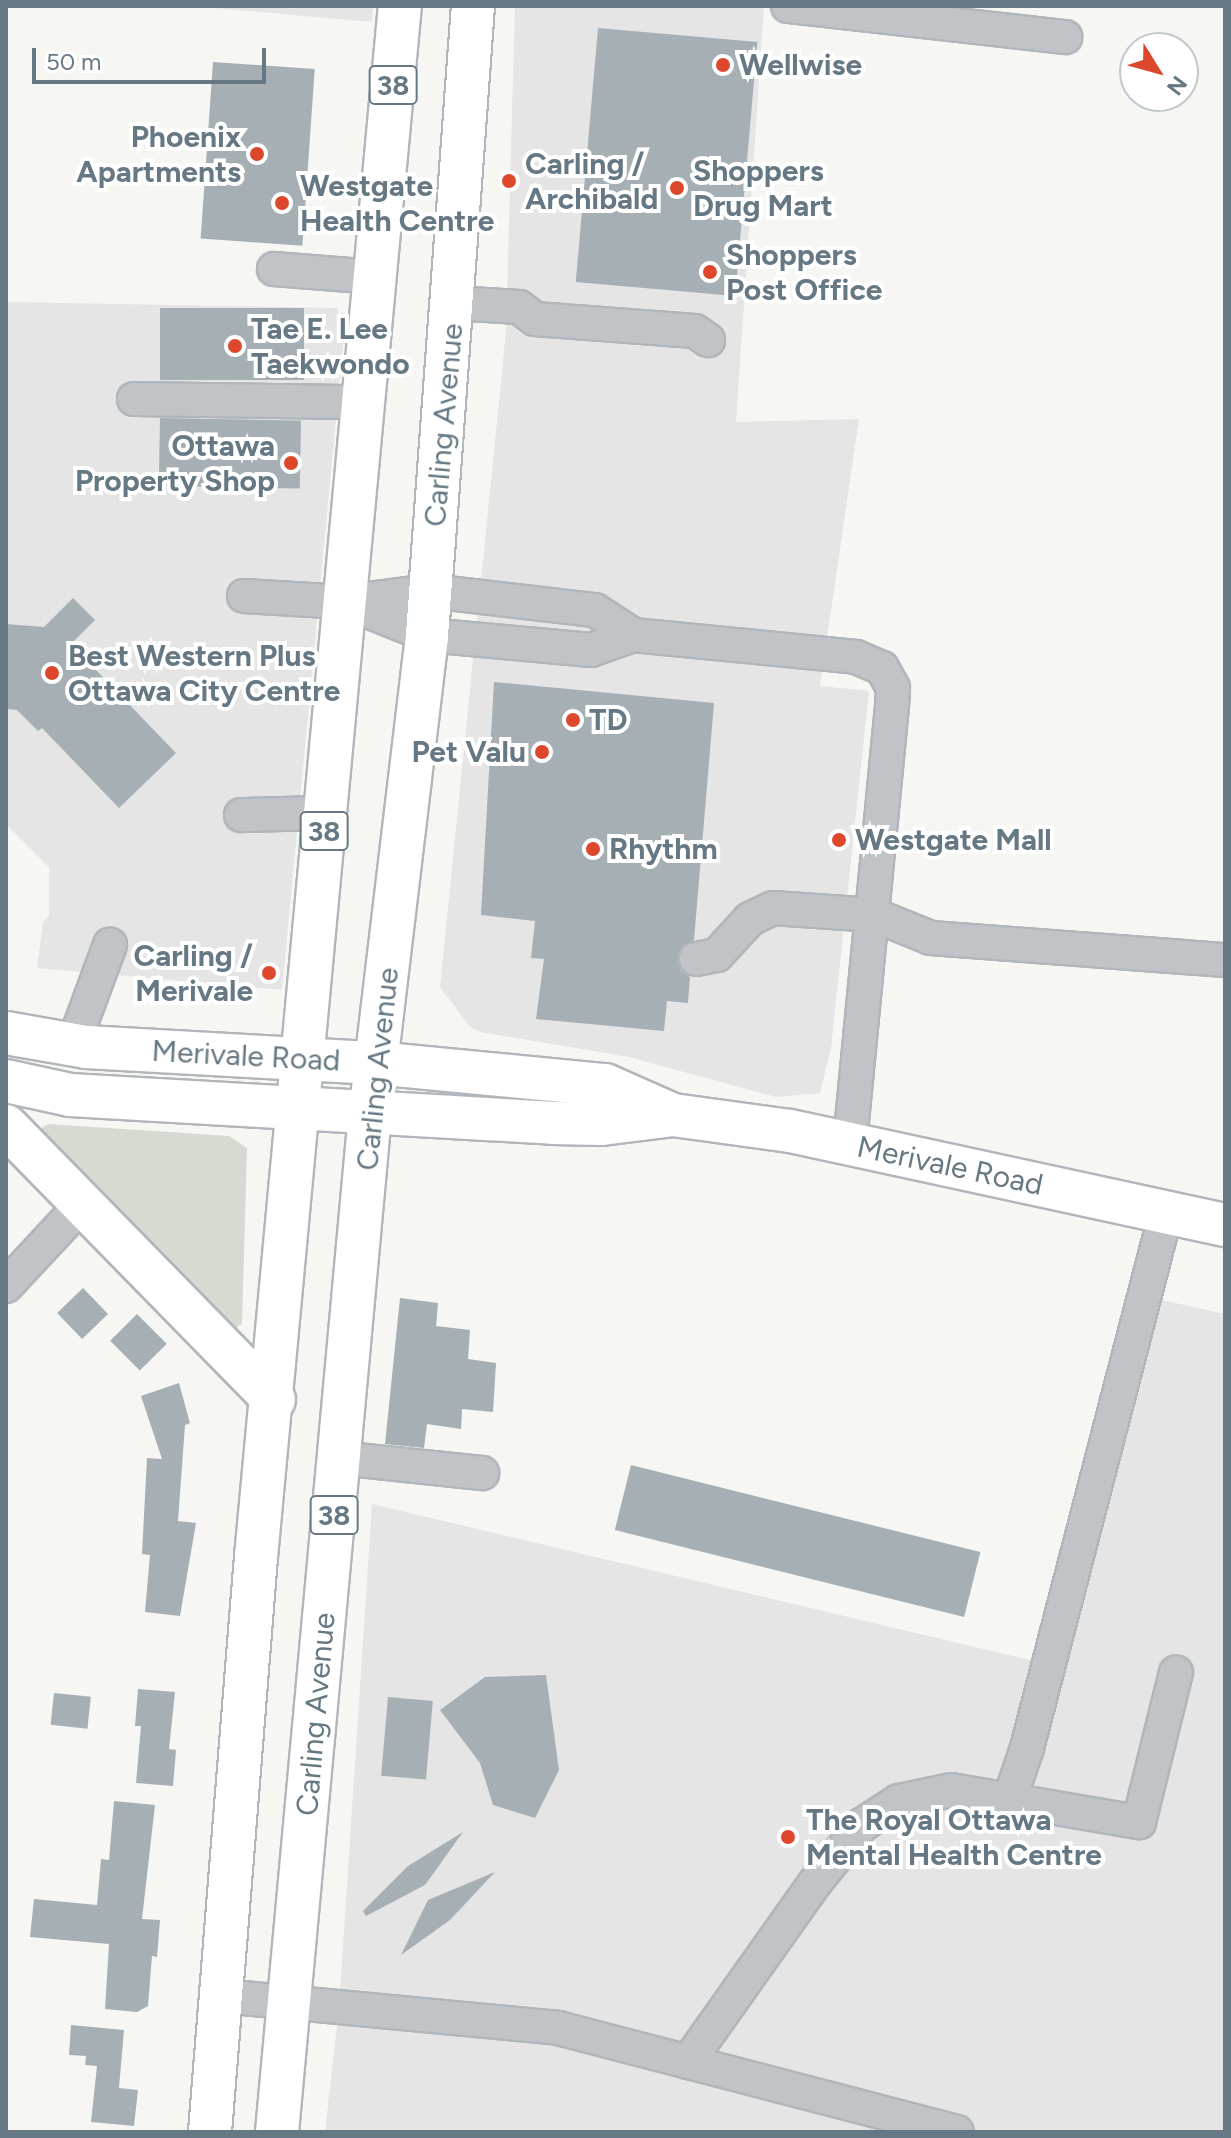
<!DOCTYPE html>
<html>
<head>
<meta charset="utf-8">
<style>
	body { margin:0 }
	#map { position:relative; width:1231px; height:2138px; overflow:hidden; background:#f6f6f3; font-family:Figtree,sans-serif }
	div>[style] { position:absolute }
	[style*='--x'] { left:calc(var(--x)*1px); top:calc(var(--y)*1px); width:calc(var(--w)*1px); rotate:calc(var(--a)*1deg) }
	.built>* { inset:0; background:#e4e5e4 }
	.green>* { inset:0; background:#d6dbd2 }
	.building>* { inset:0; background:#a6afb4; transform-origin:0 0 }
	.roads { filter:drop-shadow(2px 0 #b1b6ba) drop-shadow(-2px 0 #b1b6ba) drop-shadow(0 2px #b1b6ba) drop-shadow(0 -2px #b1b6ba) }
	.minor>* { height:32px; margin:-16px; padding:0 16px; transform-origin:16px; border-radius:16px; background:#c0c4c7 }
	.major>* { height:42px; margin:-21px; padding:0 21px; transform-origin:21px; border-radius:21px; background:#fff }
	.dots>* { width:22px; height:22px; translate:-50% -50%; box-sizing:border-box; border:4px solid #fff; border-radius:50% }
	span { translate:-50% -50%; white-space:nowrap; text-align:center; line-height:1.15; -webkit-text-stroke:8px #fff; paint-order:stroke }
	.shield-label span { padding:2px 6px; background:#fff; border:2px solid; border-radius:6px; -webkit-text-stroke-width:0 }
	.shield-label { font-size:28px; color:#667883; font-weight:700 }
	.poi-label { font-size:30px; color:#667883; font-weight:700 }
	.left { translate:0 -50%; text-align:left }
	.right { translate:-100% -50%; text-align:right }
	.street-label { font-size:30px; color:#667883 }
	.frame { position:absolute; inset:0; border:8px solid #667883; pointer-events:none }
	.north { position:absolute; left:1119px; top:32px; width:80px; height:80px; box-sizing:border-box; background:#fff; border:2px solid #c2c9cd; border-radius:50%; rotate:127deg; font-size:22px; font-weight:700; line-height:32px; text-align:center; color:#667883 }
	.north::after { content:''; display:block; margin:auto; width:28px; height:36px; background:#dd482c; clip-path:polygon(50% 0,100% 100%,50% 72%,0 100%) }
	.scale { position:absolute; left:32px; top:48px; width:234px; height:36px; box-sizing:border-box; border:4px solid #667883; border-top:0; padding-left:10px; font-size:24px; line-height:28px; white-space:nowrap; color:#667883; -webkit-text-stroke:6px #fff; paint-order:stroke }
</style>
</head>
<body>
<div id="map">
	<div class="built">
		<i style="clip-path:polygon(193px 6px,373px 6px,372px 22px)"></i>
		<i style="clip-path:polygon(515px 6px,764px 6px,736px 422px,859px 419px,820px 686px,869px 691px,831px 1048px,820px 1093px,776px 1097px,629px 1057px,481px 1032px,470px 1027px,440px 987px,506px 332px)"></i>
		<i style="clip-path:polygon(6px 302px,337px 308px,344px 334px,282px 990px,37px 968px,43px 922px,49px 916px,49px 867px,6px 824px)"></i>
		<i style="clip-path:polygon(1162px 1300px,1225px 1314px,1225px 2132px,325px 2132px,339px 2007px,372px 1504px,1055px 1666px)"></i>
	</div>
	<div class="green">
		<i style="clip-path:polygon(48px 1124px,229px 1136px,247px 1148px,242px 1324px,235px 1328px,38px 1130px)"></i>
	</div>
	<div class="building">
		<i style="left:598px;top:28px;width:160px;height:255px;rotate:5deg"></i>
		<i style="left:213px;top:62px;width:102px;height:177px;rotate:4deg"></i>
		<i style="left:160px;top:308px;width:144px;height:72px"></i>
		<i style="left:160px;top:418px;width:141px;height:68px;rotate:1deg"></i>
		<i style="clip-path:polygon(73px 598px,95px 620px,71px 644px,176px 753px,119px 808px,42px 728px,38px 731px,17px 710px,6px 709px,6px 624px,44px 627px)"></i>
		<i style="clip-path:polygon(494px 682px,714px 703px,694px 940px,678px 954px,681px 971px,690px 977px,688px 1003px,667px 1001px,664px 1031px,536px 1019px,544px 959px,531px 958px,535px 921px,481px 915px)"></i>
		<i style="left:83px;top:1288px;width:36px;height:36px;rotate:46deg"></i>
		<i style="clip-path:polygon(400px 1298px,438px 1303px,436px 1326px,470px 1330px,468px 1359px,496px 1363px,493px 1412px,462px 1409px,461px 1429px,427px 1424px,424px 1448px,385px 1444px)"></i>
		<i style="left:137px;top:1314px;width:42px;height:38px;rotate:45deg"></i>
		<i style="clip-path:polygon(179px 1383px,190px 1423px,185px 1425px,178px 1521px,196px 1523px,180px 1616px,145px 1612px,150px 1555px,142px 1554px,147px 1458px,162px 1459px,141px 1396px)"></i>
		<i style="left:631px;top:1465px;width:360px;height:67px;rotate:14deg"></i>
		<i style="clip-path:polygon(546px 1675px,559px 1770px,535px 1818px,493px 1805px,480px 1763px,440px 1710px,485px 1677px)"></i>
		<i style="clip-path:polygon(138px 1689px,175px 1692px,169px 1749px,176px 1750px,173px 1786px,136px 1783px,141px 1726px,135px 1726px)"></i>
		<i style="left:54px;top:1693px;width:37px;height:32px;rotate:6deg"></i>
		<i style="left:388px;top:1697px;width:45px;height:79px;rotate:5deg"></i>
		<i style="clip-path:polygon(114px 1801px,155px 1805px,142px 1919px,160px 1920px,157px 1957px,152px 1956px,148px 2006px,137px 2012px,105px 2009px,109px 1944px,30px 1937px,34px 1899px,97px 1905px,101px 1859px,109px 1860px)"></i>
		<i style="clip-path:polygon(463px 1832px,425px 1885px,366px 1916px,363px 1911px,408px 1866px)"></i>
		<i style="clip-path:polygon(495px 1872px,450px 1920px,401px 1955px,428px 1900px)"></i>
		<i style="clip-path:polygon(71px 2025px,124px 2030px,119px 2088px,138px 2090px,134px 2126px,91px 2122px,97px 2066px,85px 2065px,86px 2056px,69px 2055px)"></i>
	</div>
	<div class="roads">
		<div class="minor">
			<i style="--x:788;--y:6;--w:279;--a:6.4"></i>
			<i style="--x:274;--y:269;--w:101;--a:4.5"></i>
			<i style="--x:454;--y:303;--w:65;--a:3.5"></i>
			<i style="--x:519;--y:307;--w:20;--a:37"></i>
			<i style="--x:535;--y:319;--w:160;--a:4.3"></i>
			<i style="--x:695;--y:331;--w:16;--a:35"></i>
			<i style="--x:134;--y:399;--w:229;--a:0.8"></i>
			<i style="--x:244;--y:596;--w:101;--a:3.4"></i>
			<i style="--x:345;--y:602;--w:86;--a:-7.4"></i>
			<i style="--x:430;--y:591;--w:166;--a:6.6"></i>
			<i style="--x:595;--y:610;--w:45;--a:33.3"></i>
			<i style="--x:345;--y:602;--w:88;--a:21.9"></i>
			<i style="--x:427;--y:635;--w:165;--a:5.2"></i>
			<i style="--x:591;--y:650;--w:45;--a:-19.7"></i>
			<i style="--x:633;--y:635;--w:224;--a:5.6"></i>
			<i style="--x:856;--y:657;--w:28;--a:23"></i>
			<i style="--x:882;--y:668;--w:23;--a:61"></i>
			<i style="--x:893;--y:688;--w:18;--a:93"></i>
			<i style="--x:892;--y:706;--w:440;--a:95.5"></i>
			<i style="--x:241;--y:815;--w:84;--a:-1.4"></i>
			<i style="--x:696;--y:959;--w:21;--a:-11"></i>
			<i style="--x:717;--y:955;--w:49;--a:-47.5"></i>
			<i style="--x:750;--y:919;--w:25;--a:-26"></i>
			<i style="--x:773;--y:908;--w:101;--a:4"></i>
			<i style="--x:874;--y:915;--w:61;--a:22"></i>
			<i style="--x:931;--y:938;--w:295;--a:4.3"></i>
			<i style="--x:73;--y:1045;--w:107;--a:-69.7"></i>
			<i style="--x:6;--y:1286;--w:113;--a:-47.1"></i>
			<i style="--x:339;--y:1458;--w:144;--a:6"></i>
			<i style="--x:1010;--y:1798;--w:53;--a:-71.2"></i>
			<i style="--x:1027;--y:1748;--w:553;--a:-75.44"></i>
			<i style="--x:222;--y:1996;--w:338;--a:5.4"></i>
			<i style="--x:558;--y:2028;--w:412;--a:14.6"></i>
			<i style="--x:688;--y:2062;--w:218;--a:-54.7"></i>
			<i style="--x:814;--y:1884;--w:76;--a:-50.9"></i>
			<i style="--x:862;--y:1825;--w:44;--a:-33"></i>
			<i style="--x:899;--y:1801;--w:53;--a:-11.9"></i>
			<i style="--x:951;--y:1790;--w:191;--a:9.7"></i>
			<i style="--x:1139;--y:1822;--w:154;--a:-76.1"></i>
		</div>
		<div class="major">
			<i style="--x:6;--y:1033;--w:81;--a:9.9"></i>
			<i style="--x:86;--y:1047;--w:289;--a:3.2"></i>
			<i style="--x:375;--y:1063;--w:231;--a:5.5"></i>
			<i style="--x:605;--y:1085;--w:74;--a:23.8"></i>
			<i style="--x:673;--y:1115;--w:118;--a:7.8"></i>
			<i style="--x:790;--y:1131;--w:445;--a:12.2"></i>
			<i style="--x:6;--y:1081;--w:66;--a:12.3"></i>
			<i style="--x:70;--y:1095;--w:484;--a:3.3"></i>
			<i style="--x:553;--y:1123;--w:49;--a:1.2"></i>
			<i style="--x:602;--y:1124;--w:72;--a:-7.2"></i>
			<i style="--x:6;--y:1126;--w:383;--a:45.6"></i>
			<i style="--x:210;--y:2132;--w:577;--a:-85.43"></i>
			<i style="--x:256;--y:1557;--w:1558;--a:-84.7"></i>
			<i style="--x:277;--y:2132;--w:1022;--a:-84.78"></i>
			<i style="--x:370;--y:1114;--w:482;--a:-83.2"></i>
			<i style="--x:427;--y:635;--w:631;--a:-85.82"></i>
		</div>
	</div>
	<div class="dots">
		<i style="left:723px;top:65px;background:#dd482c"></i>
		<i style="left:257px;top:154px;background:#dd482c"></i>
		<i style="left:509px;top:181px;background:#dd482c"></i>
		<i style="left:677px;top:188px;background:#dd482c"></i>
		<i style="left:282px;top:203px;background:#dd482c"></i>
		<i style="left:710px;top:272px;background:#dd482c"></i>
		<i style="left:235px;top:346px;background:#dd482c"></i>
		<i style="left:291px;top:463px;background:#dd482c"></i>
		<i style="left:52px;top:673px;background:#dd482c"></i>
		<i style="left:573px;top:720px;background:#dd482c"></i>
		<i style="left:542px;top:752px;background:#dd482c"></i>
		<i style="left:839px;top:840px;background:#dd482c"></i>
		<i style="left:593px;top:849px;background:#dd482c"></i>
		<i style="left:269px;top:973px;background:#dd482c"></i>
		<i style="left:788px;top:1837px;background:#dd482c"></i>
	</div>
	<div class="shield-label">
		<span style="left:393px;top:85px">38</span>
		<span style="left:324px;top:831px">38</span>
		<span style="left:334px;top:1515px">38</span>
	</div>
	<div class="poi-label">
		<span class="left" style="left:739px;top:65px">Wellwise</span>
		<span class="right" style="left:241px;top:154px">Phoenix<br>Apartments</span>
		<span class="left" style="left:525px;top:181px">Carling /<br>Archibald</span>
		<span class="left" style="left:693px;top:188px">Shoppers<br>Drug Mart</span>
		<span class="left" style="left:300px;top:203px">Westgate<br>Health Centre</span>
		<span class="left" style="left:726px;top:272px">Shoppers<br>Post Office</span>
		<span class="left" style="left:251px;top:346px">Tae E. Lee<br>Taekwondo</span>
		<span class="right" style="left:275px;top:463px">Ottawa<br>Property Shop</span>
		<span class="left" style="left:68px;top:673px">Best Western Plus<br>Ottawa City Centre</span>
		<span class="left" style="left:589px;top:720px">TD</span>
		<span class="right" style="left:526px;top:752px">Pet Valu</span>
		<span class="left" style="left:855px;top:840px">Westgate Mall</span>
		<span class="left" style="left:609px;top:849px">Rhythm</span>
		<span class="right" style="left:253px;top:973px">Carling /<br>Merivale</span>
		<span class="left" style="left:806px;top:1837px">The Royal Ottawa<br>Mental Health Centre</span>
	</div>
	<div class="street-label">
		<span style="left:444px;top:425px;rotate:-85deg">Carling Avenue</span>
		<span style="left:246px;top:1056px;rotate:3deg">Merivale Road</span>
		<span style="left:378px;top:1069px;rotate:-84deg">Carling Avenue</span>
		<span style="left:950px;top:1166px;rotate:12deg">Merivale Road</span>
		<span style="left:316px;top:1714px;rotate:-85deg">Carling Avenue</span>
	</div>
	<div class="frame"></div>
	<div class="north">N</div>
	<div class="scale">50 m</div>
</div>
</body>
</html>
